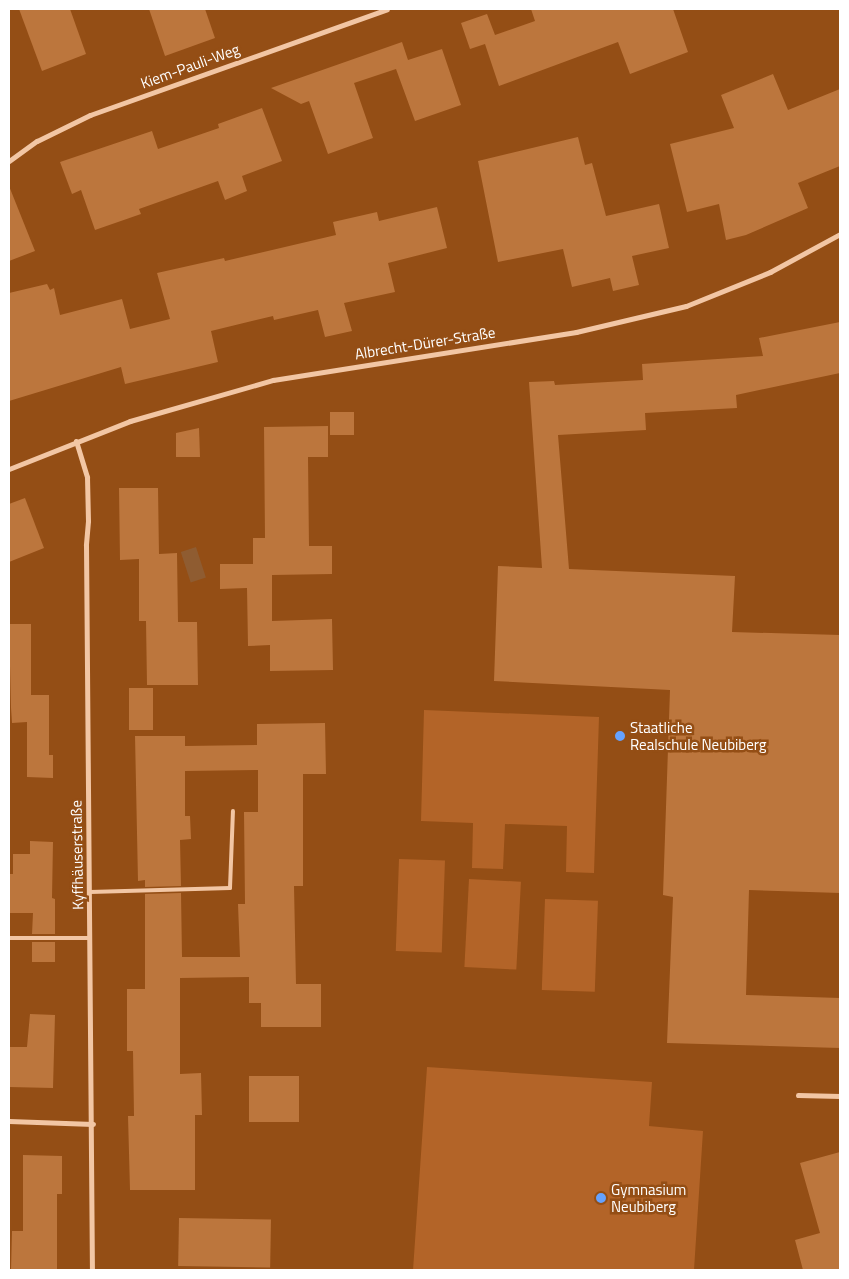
<!DOCTYPE html>
<html>
<head>
<meta charset="utf-8">
<style>
	body { margin:0 }
	#map { position:relative; width:849px; height:1279px; overflow:hidden; background:#944e15; font-family:"Titillium Web",sans-serif }
	div>[style] { position:absolute }
	[style*='--x'] { left:calc(var(--x)*1px); top:calc(var(--y)*1px); width:calc(var(--w)*1px); rotate:calc(var(--a)*1deg) }
	.green>* { inset:0; background:#b36428; transform-origin:0 0 }
	.water>* { inset:0; background:#8f5c31; transform-origin:0 0 }
	.building>* { inset:0; background:#bc763d; transform-origin:0 0 }
	.service>* { height:4px; margin:-2px; padding:0 2px; transform-origin:2px; border-radius:2px; background:#f2c6a4 }
	.minor>* { height:5px; margin:-2.5px; padding:0 2.5px; transform-origin:2.5px; border-radius:2.5px; background:#f2c6a4 }
	.dots>* { width:14px; height:14px; translate:-50% -50%; box-sizing:border-box; border:2px solid #944e15; border-radius:50% }
	span { translate:-50% -50%; white-space:nowrap; text-align:center; line-height:1.15; -webkit-text-stroke:5px #944e15; paint-order:stroke }
	.street-label { font-size:15px; color:#fff }
	.poi-label { font-size:15px; color:#fff }
	.left { translate:0 -50%; text-align:left }
	.frame { position:absolute; inset:0; border:10px solid #fff; pointer-events:none }
</style>
</head>
<body>
<div id="map">
	<div class="green">
		<i style="clip-path:polygon(424px 710px,599px 717px,594px 873px,566px 872px,567px 826px,505px 824px,503px 869px,472px 868px,473px 823px,421px 821px)"></i>
		<i style="left:399px;top:859px;width:46px;height:92px;rotate:2deg"></i>
		<i style="left:469px;top:879px;width:52px;height:88px;rotate:3deg"></i>
		<i style="left:545px;top:899px;width:53px;height:91px;rotate:2deg"></i>
		<i style="clip-path:polygon(427px 1067px,652px 1082px,649px 1126px,703px 1131px,694px 1270px,413px 1270px)"></i>
	</div>
	<div class="water">
		<i style="left:196px;top:547px;width:32px;height:16px;rotate:72deg"></i>
	</div>
	<div class="building">
		<i style="clip-path:polygon(19px 9px,70px 9px,86px 54px,42px 71px)"></i>
		<i style="clip-path:polygon(149px 9px,205px 9px,215px 38px,165px 56px)"></i>
		<i style="clip-path:polygon(531px 9px,673px 9px,688px 52px,630px 74px,618px 42px,499px 86px,485px 44px,470px 49px,461px 23px,487px 14px,495px 35px,535px 21px)"></i>
		<i style="clip-path:polygon(402px 42px,408px 60px,442px 49px,461px 105px,415px 121px,396px 69px,354px 83px,373px 138px,328px 154px,309px 101px,301px 104px,271px 88px)"></i>
		<i style="clip-path:polygon(773px 74px,788px 110px,840px 89px,840px 166px,798px 183px,808px 208px,746px 235px,726px 240px,719px 204px,687px 212px,670px 144px,734px 128px,721px 95px)"></i>
		<i style="clip-path:polygon(262px 108px,282px 161px,242px 176px,247px 191px,225px 200px,218px 181px,139px 209px,141px 214px,95px 230px,81px 190px,72px 194px,60px 162px,152px 131px,158px 149px,219px 128px,218px 124px)"></i>
		<i style="clip-path:polygon(578px 137px,585px 165px,592px 163px,606px 216px,659px 204px,669px 248px,632px 256px,639px 285px,613px 291px,610px 278px,572px 287px,563px 249px,498px 262px,478px 161px)"></i>
		<i style="clip-path:polygon(9px 186px,35px 251px,9px 261px)"></i>
		<i style="clip-path:polygon(437px 207px,447px 248px,388px 263px,395px 292px,344px 303px,352px 331px,325px 337px,318px 310px,274px 320px,273px 316px,211px 331px,218px 362px,125px 384px,121px 367px,9px 401px,9px 293px,47px 284px,50px 290px,54px 288px,60px 315px,122px 299px,130px 329px,170px 319px,157px 273px,224px 258px,225px 261px,336px 235px,333px 222px,377px 212px,379px 221px)"></i>
		<i style="clip-path:polygon(840px 322px,840px 373px,736px 395px,737px 408px,645px 413px,646px 430px,558px 435px,569px 569px,735px 576px,732px 632px,840px 635px,840px 893px,749px 890px,746px 995px,840px 998px,840px 1048px,667px 1043px,673px 897px,663px 895px,670px 690px,494px 681px,498px 566px,542px 568px,529px 382px,554px 381px,555px 385px,643px 380px,642px 364px,763px 356px,759px 338px)"></i>
		<i style="left:354px;top:412px;width:23px;height:24px;rotate:90deg"></i>
		<i style="clip-path:polygon(328px 426px,328px 457px,308px 457px,309px 546px,332px 546px,332px 574px,272px 575px,272px 621px,332px 619px,333px 670px,270px 671px,270px 645px,248px 646px,247px 588px,220px 589px,220px 564px,253px 564px,253px 538px,265px 538px,264px 427px)"></i>
		<i style="clip-path:polygon(199px 428px,200px 457px,176px 457px,176px 433px)"></i>
		<i style="clip-path:polygon(119px 488px,158px 488px,159px 554px,177px 553px,178px 622px,197px 622px,198px 685px,147px 685px,146px 621px,139px 621px,139px 559px,120px 560px)"></i>
		<i style="clip-path:polygon(25px 498px,44px 548px,9px 562px,9px 504px)"></i>
		<i style="clip-path:polygon(9px 624px,31px 624px,31px 695px,49px 695px,49px 755px,53px 755px,53px 778px,27px 777px,27px 722px,12px 723px,11px 708px)"></i>
		<i style="left:153px;top:688px;width:42px;height:24px;rotate:90deg"></i>
		<i style="clip-path:polygon(325px 723px,326px 774px,303px 774px,303px 886px,294px 886px,296px 984px,321px 984px,321px 1027px,261px 1027px,261px 1003px,249px 1003px,249px 977px,180px 978px,180px 1074px,201px 1073px,202px 1115px,195px 1115px,195px 1190px,130px 1190px,128px 1116px,134px 1116px,133px 1051px,127px 1051px,127px 989px,145px 989px,145px 894px,181px 893px,182px 957px,240px 957px,238px 904px,245px 904px,244px 812px,258px 812px,258px 770px,185px 771px,185px 816px,190px 816px,191px 839px,180px 840px,181px 886px,145px 887px,145px 880px,138px 881px,135px 736px,185px 736px,185px 746px,257px 745px,257px 724px)"></i>
		<i style="clip-path:polygon(30px 841px,53px 842px,52px 898px,55px 899px,55px 934px,32px 934px,33px 913px,9px 913px,9px 874px,13px 874px,13px 854px,30px 854px)"></i>
		<i style="left:32px;top:942px;width:23px;height:20px"></i>
		<i style="clip-path:polygon(30px 1014px,55px 1015px,53px 1088px,9px 1087px,9px 1047px,27px 1047px)"></i>
		<i style="left:249px;top:1076px;width:50px;height:46px"></i>
		<i style="clip-path:polygon(840px 1152px,840px 1270px,803px 1270px,795px 1240px,820px 1233px,800px 1163px)"></i>
		<i style="clip-path:polygon(23px 1155px,62px 1156px,62px 1194px,57px 1194px,57px 1270px,11px 1270px,12px 1231px,23px 1231px)"></i>
		<i style="left:179px;top:1218px;width:92px;height:48px;rotate:1deg"></i>
	</div>
	<div class="service">
		<i style="--x:90;--y:892;--w:140;--a:-1.6"></i>
		<i style="--x:230;--y:888;--w:77;--a:-87.8"></i>
		<i style="--x:9;--y:938;--w:81;--a:0"></i>
	</div>
	<div class="minor">
		<i style="--x:9;--y:161;--w:34;--a:-36"></i>
		<i style="--x:37;--y:141;--w:59;--a:-26.1"></i>
		<i style="--x:90;--y:115;--w:315;--a:-19.6"></i>
		<i style="--x:76;--y:441;--w:38;--a:73"></i>
		<i style="--x:87;--y:477;--w:44;--a:88.7"></i>
		<i style="--x:88;--y:521;--w:24;--a:95"></i>
		<i style="--x:86;--y:545;--w:725;--a:89.53"></i>
		<i style="--x:9;--y:469;--w:130;--a:-21.6"></i>
		<i style="--x:130;--y:421;--w:149;--a:-16"></i>
		<i style="--x:273;--y:380;--w:307;--a:-9"></i>
		<i style="--x:576;--y:332;--w:113;--a:-13.3"></i>
		<i style="--x:686;--y:306;--w:91;--a:-22"></i>
		<i style="--x:770;--y:272;--w:80;--a:-28.5"></i>
		<i style="--x:798;--y:1095;--w:42;--a:1.4"></i>
		<i style="--x:9;--y:1121;--w:84;--a:2"></i>
	</div>
	<div class="dots">
		<i style="left:620px;top:736px;background:#65a2ff"></i>
		<i style="left:601px;top:1198px;background:#65a2ff"></i>
	</div>
	<div class="street-label">
		<span style="left:190px;top:66px;rotate:-20deg">Kiem-Pauli-Weg</span>
		<span style="left:425px;top:343px;rotate:-9deg">Albrecht-Dürer-Straße</span>
		<span style="left:77px;top:855px;rotate:-91deg">Kyffhäuserstraße</span>
	</div>
	<div class="poi-label">
		<span class="left" style="left:630px;top:736px">Staatliche<br>Realschule Neubiberg</span>
		<span class="left" style="left:611px;top:1198px">Gymnasium<br>Neubiberg</span>
	</div>
	<div class="frame"></div>
</div>
</body>
</html>
